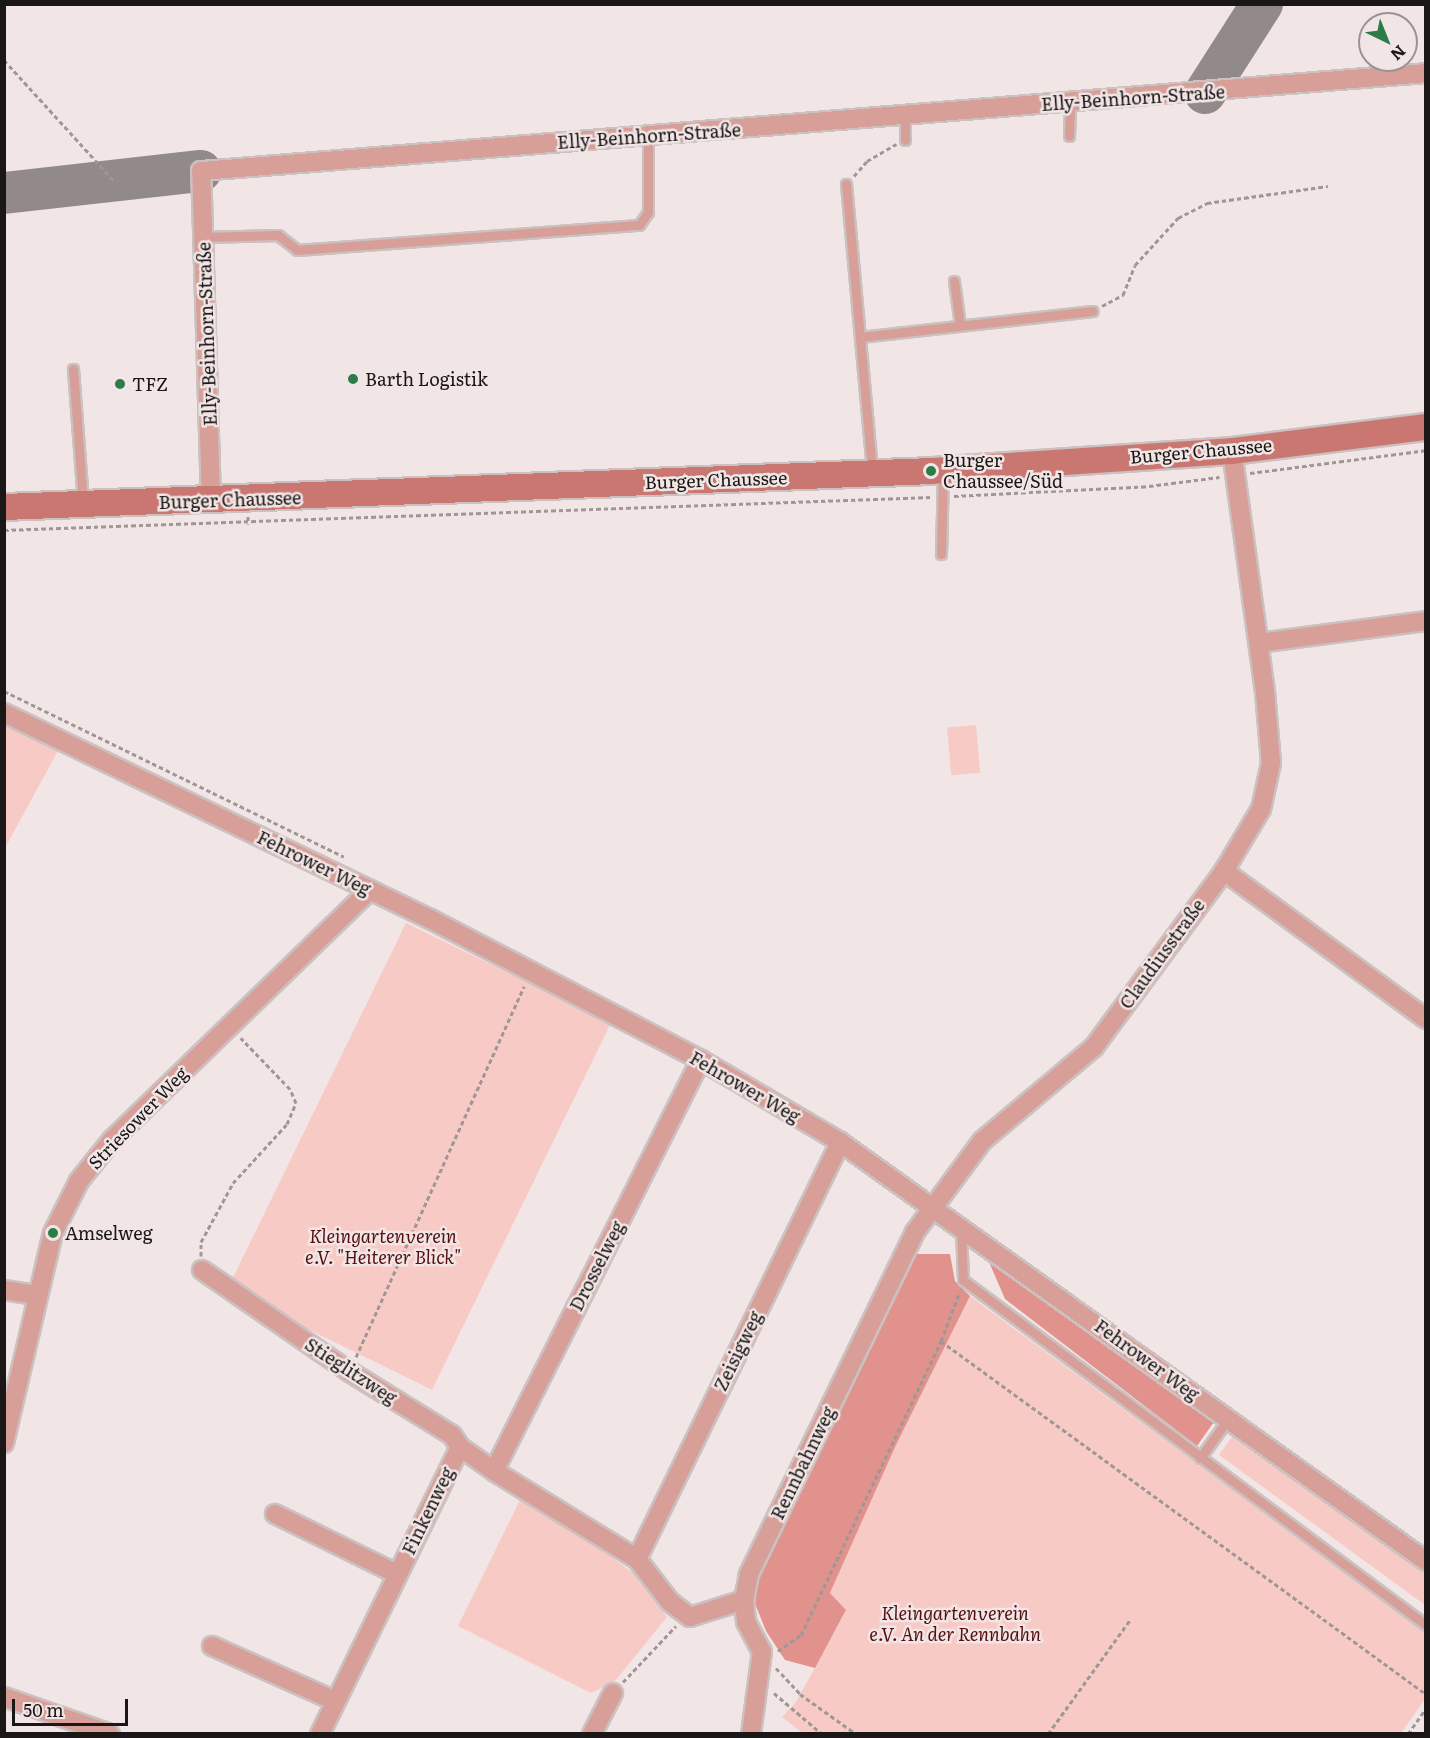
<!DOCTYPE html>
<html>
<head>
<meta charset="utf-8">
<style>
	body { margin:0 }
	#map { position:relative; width:1430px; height:1738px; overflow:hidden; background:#f1e6e5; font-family:Literata,serif }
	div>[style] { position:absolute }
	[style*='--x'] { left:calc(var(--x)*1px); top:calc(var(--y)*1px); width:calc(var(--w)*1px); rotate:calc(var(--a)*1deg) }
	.green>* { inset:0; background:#f8cac5; transform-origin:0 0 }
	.forest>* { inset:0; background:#e1928c }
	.taxiway>* { height:42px; margin:-21px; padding:0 21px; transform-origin:21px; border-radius:21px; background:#918a88 }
	.path>* { height:3px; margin-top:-1.5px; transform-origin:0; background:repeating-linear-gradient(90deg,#9f9796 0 4.5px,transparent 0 7.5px) }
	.roads { filter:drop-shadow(2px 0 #cac1c0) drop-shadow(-2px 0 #cac1c0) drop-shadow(0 2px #cac1c0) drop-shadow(0 -2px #cac1c0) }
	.service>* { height:9px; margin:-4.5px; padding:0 4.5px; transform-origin:4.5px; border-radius:4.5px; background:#d89e98 }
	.minor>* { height:18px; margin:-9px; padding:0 9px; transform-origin:9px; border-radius:9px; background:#d89e98 }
	.secondary>* { height:26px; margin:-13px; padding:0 13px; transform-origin:13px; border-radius:13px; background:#cb7771 }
	.dots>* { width:16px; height:16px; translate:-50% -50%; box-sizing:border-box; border:3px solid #f1e6e5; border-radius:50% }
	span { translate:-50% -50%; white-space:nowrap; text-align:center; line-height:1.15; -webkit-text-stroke:5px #f1e6e5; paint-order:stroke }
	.street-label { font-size:18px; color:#1a1716 }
	.poi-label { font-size:18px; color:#1a1716 }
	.left { translate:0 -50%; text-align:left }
	.park-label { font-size:18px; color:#560f11; font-style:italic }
	.frame { position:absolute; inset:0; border:6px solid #1a1716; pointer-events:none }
	.north { position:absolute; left:1358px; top:12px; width:60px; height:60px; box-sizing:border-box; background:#f1e6e5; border:2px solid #9b9392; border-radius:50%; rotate:137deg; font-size:16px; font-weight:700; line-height:24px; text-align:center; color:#1a1716 }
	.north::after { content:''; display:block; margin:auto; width:21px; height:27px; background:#2e7b4a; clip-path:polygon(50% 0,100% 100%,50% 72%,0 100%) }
	.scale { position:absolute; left:12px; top:1699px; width:116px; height:27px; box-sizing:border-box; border:3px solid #1a1716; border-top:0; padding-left:8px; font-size:18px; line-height:21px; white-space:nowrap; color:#1a1716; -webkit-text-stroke:4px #f1e6e5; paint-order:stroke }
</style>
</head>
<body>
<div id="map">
	<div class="green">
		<i style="clip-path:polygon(5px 713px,59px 749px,5px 848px)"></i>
		<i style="left:976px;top:725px;width:48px;height:29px;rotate:85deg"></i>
		<i style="left:406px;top:923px;width:228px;height:408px;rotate:26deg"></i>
		<i style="clip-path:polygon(970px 1296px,1425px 1632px,1425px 1699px,1401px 1733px,804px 1734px,782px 1717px,796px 1702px,846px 1611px,830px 1593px,896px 1445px)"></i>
		<i style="clip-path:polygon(1232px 1437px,1425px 1573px,1425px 1605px,1219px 1455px)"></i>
		<i style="clip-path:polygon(523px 1494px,632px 1572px,667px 1617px,615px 1681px,591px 1693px,458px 1626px)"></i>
	</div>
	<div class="forest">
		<i style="clip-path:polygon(911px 1254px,950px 1254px,955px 1281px,970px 1296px,896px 1445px,830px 1593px,846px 1610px,815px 1668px,785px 1660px,766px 1631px,754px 1601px,759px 1578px)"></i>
		<i style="clip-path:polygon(986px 1255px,1216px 1419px,1197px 1446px,1005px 1299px)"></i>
	</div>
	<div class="taxiway">
		<i style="--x:1205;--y:93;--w:106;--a:-57.4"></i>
		<i style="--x:4;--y:193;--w:198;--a:-6.4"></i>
	</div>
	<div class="path">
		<i style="--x:4;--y:60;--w:164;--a:47.7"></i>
		<i style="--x:854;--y:176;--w:20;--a:-49"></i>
		<i style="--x:867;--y:161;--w:34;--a:-30"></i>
		<i style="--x:1102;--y:306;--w:24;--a:-28"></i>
		<i style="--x:1123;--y:295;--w:32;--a:-68"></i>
		<i style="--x:1135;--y:265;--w:64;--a:-47.5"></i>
		<i style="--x:1178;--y:218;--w:33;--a:-27"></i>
		<i style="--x:1207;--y:203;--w:122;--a:-8"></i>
		<i style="--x:1250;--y:473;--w:177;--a:-7.4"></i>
		<i style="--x:954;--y:496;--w:195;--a:-2.9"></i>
		<i style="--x:1149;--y:486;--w:71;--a:-7.3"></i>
		<i style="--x:248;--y:516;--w:8;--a:90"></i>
		<i style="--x:4;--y:530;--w:929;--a:-2.04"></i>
		<i style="--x:4;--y:691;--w:378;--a:26"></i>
		<i style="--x:201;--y:1256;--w:14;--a:-90"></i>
		<i style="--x:201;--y:1242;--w:67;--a:-61.5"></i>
		<i style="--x:233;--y:1183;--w:80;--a:-47.5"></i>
		<i style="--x:287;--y:1124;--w:23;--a:-67"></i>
		<i style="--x:296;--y:1103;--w:15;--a:-113"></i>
		<i style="--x:290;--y:1089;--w:71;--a:-133.9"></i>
		<i style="--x:941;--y:1341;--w:600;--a:36.05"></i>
		<i style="--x:356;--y:1357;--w:407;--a:-65.6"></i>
		<i style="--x:778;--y:1651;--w:28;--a:-35"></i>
		<i style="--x:801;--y:1635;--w:326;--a:-64.5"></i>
		<i style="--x:941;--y:1341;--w:53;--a:-69.2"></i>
		<i style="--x:776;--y:1668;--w:35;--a:47"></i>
		<i style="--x:800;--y:1694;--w:69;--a:35.5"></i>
		<i style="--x:623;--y:1682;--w:77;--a:-46.6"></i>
		<i style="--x:774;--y:1693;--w:63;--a:40.5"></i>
		<i style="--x:1048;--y:1734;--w:140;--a:-54.3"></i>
		<i style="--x:1408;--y:1734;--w:32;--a:-55"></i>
	</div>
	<div class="roads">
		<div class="service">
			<i style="--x:1069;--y:136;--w:33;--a:-88"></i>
			<i style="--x:905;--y:140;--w:24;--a:-90"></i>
			<i style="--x:846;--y:184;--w:288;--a:84.8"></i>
			<i style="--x:204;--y:237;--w:74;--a:-1.5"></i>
			<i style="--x:278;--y:235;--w:24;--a:38"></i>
			<i style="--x:297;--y:250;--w:343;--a:-4.2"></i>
			<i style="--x:639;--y:225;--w:16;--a:-55"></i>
			<i style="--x:648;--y:212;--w:76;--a:-90"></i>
			<i style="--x:954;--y:281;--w:44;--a:82.2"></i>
			<i style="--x:860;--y:337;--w:234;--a:-6.4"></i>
			<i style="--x:73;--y:369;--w:132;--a:85.7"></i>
			<i style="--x:941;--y:554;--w:81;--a:-88.6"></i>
			<i style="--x:961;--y:1228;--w:52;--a:87.8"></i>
			<i style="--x:963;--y:1280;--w:577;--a:36.69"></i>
			<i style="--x:1200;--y:1458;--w:48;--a:-54.3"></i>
		</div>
		<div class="minor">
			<i style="--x:211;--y:501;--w:330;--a:-91.7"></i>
			<i style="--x:201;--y:171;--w:1229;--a:-4.57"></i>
			<i style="--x:1259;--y:643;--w:168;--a:-7.5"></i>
			<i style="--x:4;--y:713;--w:473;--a:25.8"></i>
			<i style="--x:430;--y:919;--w:305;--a:27.5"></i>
			<i style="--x:701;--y:1060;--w:161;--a:30.5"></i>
			<i style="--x:840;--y:1142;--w:720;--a:35.57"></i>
			<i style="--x:1224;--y:871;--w:250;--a:36.2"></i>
			<i style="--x:202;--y:1270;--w:180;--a:34.6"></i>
			<i style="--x:350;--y:1372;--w:120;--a:31.7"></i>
			<i style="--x:452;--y:1435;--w:14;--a:56"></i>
			<i style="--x:460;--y:1447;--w:42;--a:35.2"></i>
			<i style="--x:494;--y:1471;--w:168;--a:31.6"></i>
			<i style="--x:637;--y:1559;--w:54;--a:52.5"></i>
			<i style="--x:670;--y:1602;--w:25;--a:37"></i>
			<i style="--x:690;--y:1617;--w:57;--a:-17.5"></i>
			<i style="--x:4;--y:1290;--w:32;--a:9"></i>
			<i style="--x:4;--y:1443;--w:216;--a:-76.9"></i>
			<i style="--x:53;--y:1233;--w:58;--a:-63.4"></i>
			<i style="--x:79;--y:1181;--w:53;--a:-51.2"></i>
			<i style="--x:112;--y:1140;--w:359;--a:-44.1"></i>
			<i style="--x:494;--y:1471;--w:460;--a:-63.3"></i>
			<i style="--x:275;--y:1514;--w:136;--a:26.2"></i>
			<i style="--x:637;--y:1559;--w:464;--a:-64"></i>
			<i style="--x:212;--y:1646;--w:135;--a:24.1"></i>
			<i style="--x:4;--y:1697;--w:112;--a:19.2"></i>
			<i style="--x:320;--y:1734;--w:319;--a:-64"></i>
			<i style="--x:592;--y:1734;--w:46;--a:-62.9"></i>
			<i style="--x:751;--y:1734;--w:83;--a:-82.4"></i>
			<i style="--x:762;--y:1652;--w:34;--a:-118"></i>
			<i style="--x:746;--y:1622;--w:22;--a:-95"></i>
			<i style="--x:744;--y:1600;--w:26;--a:-79"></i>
			<i style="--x:749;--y:1574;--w:380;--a:-64.1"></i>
			<i style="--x:915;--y:1232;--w:113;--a:-53.6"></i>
			<i style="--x:982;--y:1141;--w:146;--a:-40"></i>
			<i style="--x:1094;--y:1047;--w:219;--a:-53.5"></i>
			<i style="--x:1224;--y:871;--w:72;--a:-59.2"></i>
			<i style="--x:1261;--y:809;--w:47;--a:-77.7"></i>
			<i style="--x:1271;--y:763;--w:71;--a:-94.8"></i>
			<i style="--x:1265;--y:692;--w:243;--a:-97.8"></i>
		</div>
		<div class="secondary">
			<i style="--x:4;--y:507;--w:928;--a:-2.22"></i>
			<i style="--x:931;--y:471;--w:302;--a:-3.8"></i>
			<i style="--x:1232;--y:451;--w:195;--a:-7.1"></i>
		</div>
	</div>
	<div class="dots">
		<i style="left:353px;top:379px;background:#2e7b4a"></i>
		<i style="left:120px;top:384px;background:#2e7b4a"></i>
		<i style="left:931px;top:471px;background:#2e7b4a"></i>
		<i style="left:53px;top:1233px;background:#2e7b4a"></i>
	</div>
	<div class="street-label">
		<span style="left:1133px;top:98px;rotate:-4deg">Elly-Beinhorn-Straße</span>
		<span style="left:649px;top:136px;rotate:-4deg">Elly-Beinhorn-Straße</span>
		<span style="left:207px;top:334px;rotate:-92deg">Elly-Beinhorn-Straße</span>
		<span style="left:1201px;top:451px;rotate:-5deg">Burger Chaussee</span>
		<span style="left:716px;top:480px;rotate:-2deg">Burger Chaussee</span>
		<span style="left:230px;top:500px;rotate:-2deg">Burger Chaussee</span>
		<span style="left:314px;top:863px;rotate:26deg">Fehrower Weg</span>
		<span style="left:1162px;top:954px;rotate:-54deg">Claudiusstraße</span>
		<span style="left:745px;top:1087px;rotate:30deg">Fehrower Weg</span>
		<span style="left:138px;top:1118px;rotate:-46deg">Striesower Weg</span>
		<span style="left:597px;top:1266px;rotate:-63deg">Drosselweg</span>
		<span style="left:738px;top:1351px;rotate:-64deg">Zeisigweg</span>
		<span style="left:1147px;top:1360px;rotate:36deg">Fehrower Weg</span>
		<span style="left:351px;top:1371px;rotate:33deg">Stieglitzweg</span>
		<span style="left:803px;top:1463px;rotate:-64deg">Rennbahnweg</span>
		<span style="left:428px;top:1511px;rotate:-64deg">Finkenweg</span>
	</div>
	<div class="poi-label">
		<span class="left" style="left:365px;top:379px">Barth Logistik</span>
		<span class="left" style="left:132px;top:384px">TFZ</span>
		<span class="left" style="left:943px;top:471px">Burger<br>Chaussee/Süd</span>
		<span class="left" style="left:65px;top:1233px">Amselweg</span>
	</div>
	<div class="park-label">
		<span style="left:383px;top:1247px">Kleingartenverein<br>e.V. "Heiterer Blick"</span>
		<span style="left:955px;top:1624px">Kleingartenverein<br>e.V. An der Rennbahn</span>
	</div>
	<div class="frame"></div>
	<div class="north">N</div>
	<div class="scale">50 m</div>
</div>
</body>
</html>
